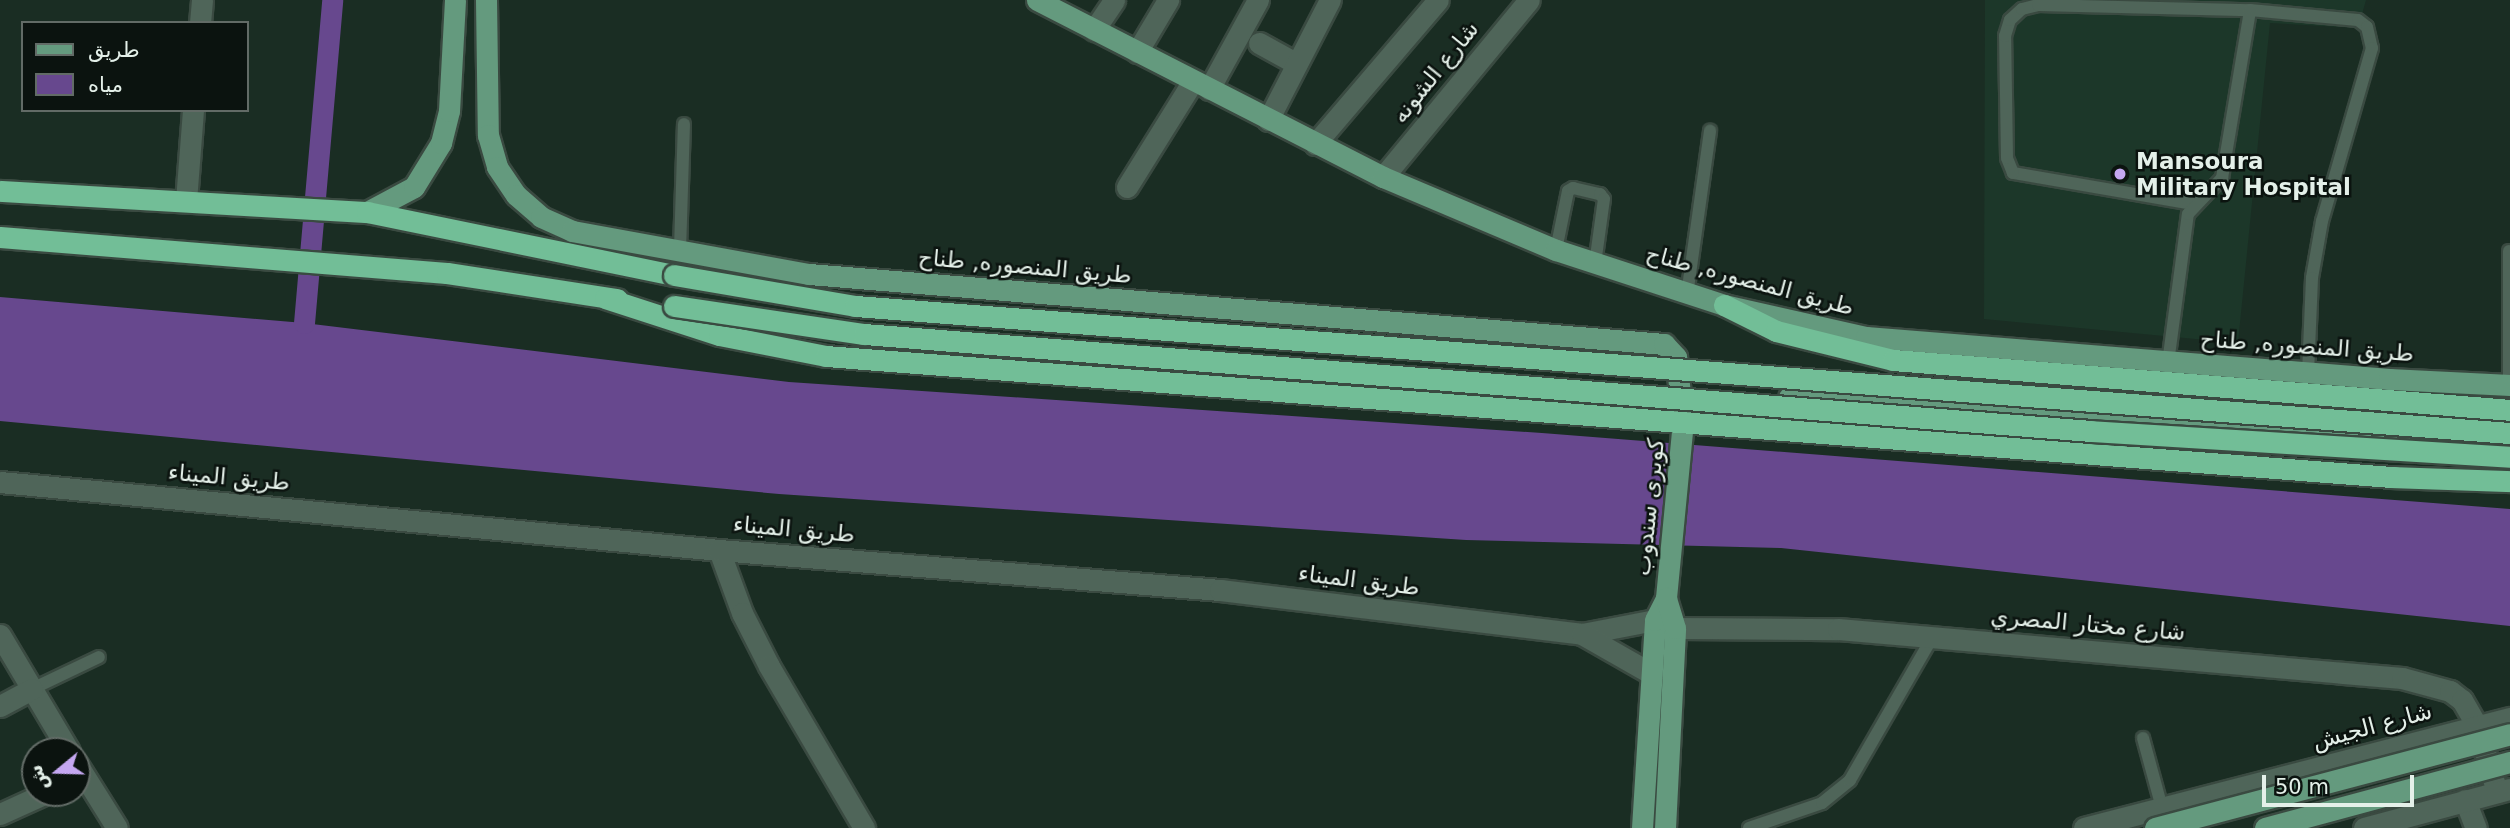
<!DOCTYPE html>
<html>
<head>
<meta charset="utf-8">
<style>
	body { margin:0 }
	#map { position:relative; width:2510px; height:828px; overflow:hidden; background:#1a2d23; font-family:"DejaVu Sans",Vazirmatn,sans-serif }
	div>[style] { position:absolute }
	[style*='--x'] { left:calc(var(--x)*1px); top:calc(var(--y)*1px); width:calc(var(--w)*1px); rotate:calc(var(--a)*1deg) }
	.built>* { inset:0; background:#1c3729 }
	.water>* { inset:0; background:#67488e }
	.canal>* { height:21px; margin:-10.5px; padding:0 10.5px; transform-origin:10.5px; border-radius:10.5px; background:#67488e }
	.roads { filter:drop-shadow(2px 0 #3a4a41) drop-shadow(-2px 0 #3a4a41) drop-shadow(0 2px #3a4a41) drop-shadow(0 -2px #3a4a41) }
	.lane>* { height:12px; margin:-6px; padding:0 6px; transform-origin:6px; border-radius:6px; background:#4f6559 }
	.street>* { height:21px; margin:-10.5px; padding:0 10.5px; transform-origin:10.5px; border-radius:10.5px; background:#4f6559 }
	.secondary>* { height:21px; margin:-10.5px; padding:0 10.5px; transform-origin:10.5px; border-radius:10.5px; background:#4f6559 }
	.primary>* { height:21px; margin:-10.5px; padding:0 10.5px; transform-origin:10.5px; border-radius:10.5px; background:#649a7e }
	.highway>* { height:21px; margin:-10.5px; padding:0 10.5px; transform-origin:10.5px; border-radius:10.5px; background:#72be97 }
	.bridges { filter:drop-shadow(2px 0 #3a4a41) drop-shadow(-2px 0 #3a4a41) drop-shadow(0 2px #3a4a41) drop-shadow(0 -2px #3a4a41) }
	.primary-bridge>* { height:21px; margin:-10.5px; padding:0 10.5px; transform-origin:10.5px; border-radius:10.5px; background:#649a7e }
	.highway-bridge>* { height:21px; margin:-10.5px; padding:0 10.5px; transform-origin:10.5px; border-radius:10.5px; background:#72be97 }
	.dots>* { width:19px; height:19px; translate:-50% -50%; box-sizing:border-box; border:4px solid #0b130f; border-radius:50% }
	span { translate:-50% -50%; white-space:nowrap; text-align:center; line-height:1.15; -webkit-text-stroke:5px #0b130f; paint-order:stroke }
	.street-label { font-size:23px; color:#e4f0e9 }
	.poi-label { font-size:23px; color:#e4f0e9; font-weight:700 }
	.left { translate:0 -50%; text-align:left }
	.legend { position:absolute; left:21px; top:21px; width:228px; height:91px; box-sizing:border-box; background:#0b130f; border:2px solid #626b66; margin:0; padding:9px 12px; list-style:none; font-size:21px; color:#e4f0e9 }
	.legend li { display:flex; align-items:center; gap:14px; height:35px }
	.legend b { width:35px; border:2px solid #626b66 }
	.north { position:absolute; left:21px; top:737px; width:70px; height:70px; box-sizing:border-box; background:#0b130f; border:2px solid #626b66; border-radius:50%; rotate:251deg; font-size:19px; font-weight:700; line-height:28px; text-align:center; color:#e4f0e9 }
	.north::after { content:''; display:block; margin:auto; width:24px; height:32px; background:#c5a7f1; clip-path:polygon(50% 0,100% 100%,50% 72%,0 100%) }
	.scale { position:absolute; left:2262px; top:775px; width:152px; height:32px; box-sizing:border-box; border:4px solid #e4f0e9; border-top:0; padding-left:9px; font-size:21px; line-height:24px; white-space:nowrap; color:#e4f0e9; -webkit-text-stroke:5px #0b130f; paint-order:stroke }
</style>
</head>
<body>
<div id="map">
	<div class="built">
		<i style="clip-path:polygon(1985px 0,2366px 0,2358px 28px,2270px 23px,2238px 343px,1984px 319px)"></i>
	</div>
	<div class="water">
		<i style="clip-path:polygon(0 297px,304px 323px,789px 382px,1542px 433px,2510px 509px,2510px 626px,1781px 548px,1466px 540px,779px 494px,0 421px)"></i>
	</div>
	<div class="canal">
		<i style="--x:304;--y:323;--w:324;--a:-85"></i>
	</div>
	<div class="roads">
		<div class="lane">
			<i style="--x:2193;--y:204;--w:183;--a:-170.2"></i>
			<i style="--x:2013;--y:173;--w:16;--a:-112"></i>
			<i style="--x:2007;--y:158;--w:122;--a:-90.9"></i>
			<i style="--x:2005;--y:36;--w:17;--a:-73"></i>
			<i style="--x:2010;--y:20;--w:16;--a:-43"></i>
			<i style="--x:2022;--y:9;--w:16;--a:-14"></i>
			<i style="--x:2038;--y:5;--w:212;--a:1.4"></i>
			<i style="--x:2250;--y:10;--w:108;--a:5.3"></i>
			<i style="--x:2358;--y:20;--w:11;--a:38"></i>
			<i style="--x:2367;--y:27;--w:22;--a:77"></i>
			<i style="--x:2372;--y:48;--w:180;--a:106.1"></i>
			<i style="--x:2322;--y:221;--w:58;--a:100"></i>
			<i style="--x:2312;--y:278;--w:95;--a:92.4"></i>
			<i style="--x:680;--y:250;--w:126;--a:-88.2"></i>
			<i style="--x:1556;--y:250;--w:60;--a:-78.5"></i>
			<i style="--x:1568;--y:191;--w:6;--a:-31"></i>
			<i style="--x:1573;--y:188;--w:28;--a:13"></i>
			<i style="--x:1600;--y:194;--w:6;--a:51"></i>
			<i style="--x:1604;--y:199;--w:66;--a:97.9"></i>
			<i style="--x:1687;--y:295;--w:166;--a:-82"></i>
			<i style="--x:2168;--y:363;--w:150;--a:-82.4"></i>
			<i style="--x:2188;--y:214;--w:50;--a:-46.6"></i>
			<i style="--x:2222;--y:178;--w:170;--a:-80.5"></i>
			<i style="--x:2509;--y:384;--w:133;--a:-90"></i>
			<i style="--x:32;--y:689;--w:74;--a:-25.5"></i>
			<i style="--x:2143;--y:738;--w:73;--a:74.8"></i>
			<i style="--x:1749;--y:828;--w:77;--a:-18.9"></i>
			<i style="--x:1822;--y:803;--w:36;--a:-39"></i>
			<i style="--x:1850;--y:780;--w:166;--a:-60"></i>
		</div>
		<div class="street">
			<i style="--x:200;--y:23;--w:23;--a:-85"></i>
			<i style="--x:1094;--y:30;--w:36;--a:-56"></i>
			<i style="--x:1259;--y:43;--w:43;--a:28.9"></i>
			<i style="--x:1137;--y:52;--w:61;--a:-59.2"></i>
			<i style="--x:1209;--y:89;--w:102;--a:-61.2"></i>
			<i style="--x:1268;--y:120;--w:135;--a:-62.7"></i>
			<i style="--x:1315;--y:144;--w:189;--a:-49.5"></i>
			<i style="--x:1383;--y:177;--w:229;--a:-50.5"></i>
			<i style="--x:1127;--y:187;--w:125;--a:-58.1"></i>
			<i style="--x:186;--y:201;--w:91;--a:-85.6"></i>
			<i style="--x:719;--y:550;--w:67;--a:69.9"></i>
			<i style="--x:742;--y:613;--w:59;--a:63"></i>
			<i style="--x:769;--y:666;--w:188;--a:59.6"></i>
			<i style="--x:0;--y:635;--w:135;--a:59.3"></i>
			<i style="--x:0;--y:706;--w:36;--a:-28"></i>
			<i style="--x:77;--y:764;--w:75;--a:58"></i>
			<i style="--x:2465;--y:800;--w:30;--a:69"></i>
			<i style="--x:0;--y:814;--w:51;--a:-24.5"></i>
		</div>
		<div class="secondary">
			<i style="--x:0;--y:482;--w:722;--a:5.4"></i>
			<i style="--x:719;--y:550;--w:503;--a:4.56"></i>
			<i style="--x:1220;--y:590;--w:365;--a:6.9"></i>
			<i style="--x:1582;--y:634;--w:74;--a:-10.9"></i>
			<i style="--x:1675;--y:628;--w:163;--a:0.4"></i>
			<i style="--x:1838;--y:629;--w:566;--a:4.97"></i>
			<i style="--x:2402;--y:678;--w:50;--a:15.2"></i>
			<i style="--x:2450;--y:691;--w:15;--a:37"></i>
			<i style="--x:2462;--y:700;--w:30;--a:60"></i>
			<i style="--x:2477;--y:726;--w:69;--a:73.1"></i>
			<i style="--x:1582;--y:634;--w:81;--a:29.7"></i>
			<i style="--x:2084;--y:828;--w:440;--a:-14.5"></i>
			<i style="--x:2364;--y:828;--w:151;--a:-15"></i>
		</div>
		<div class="primary">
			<i style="--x:486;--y:0;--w:135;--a:89.2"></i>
			<i style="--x:488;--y:135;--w:33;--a:74"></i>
			<i style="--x:497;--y:167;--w:34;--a:56"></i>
			<i style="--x:516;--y:195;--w:33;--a:41"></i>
			<i style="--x:541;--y:217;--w:34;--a:24"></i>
			<i style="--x:572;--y:231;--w:241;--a:10.3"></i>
			<i style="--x:809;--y:274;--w:858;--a:4.68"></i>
			<i style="--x:1664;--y:344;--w:18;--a:47"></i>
			<i style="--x:1676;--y:357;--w:64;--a:83.8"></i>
			<i style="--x:1683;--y:421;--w:178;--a:95.5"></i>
			<i style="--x:1037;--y:0;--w:389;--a:27.1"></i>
			<i style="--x:1383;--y:177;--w:188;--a:22.9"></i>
			<i style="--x:1556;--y:250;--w:177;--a:18.1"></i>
			<i style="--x:1724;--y:305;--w:146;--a:12.7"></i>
			<i style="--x:1866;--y:337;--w:525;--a:4.59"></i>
			<i style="--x:2389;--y:379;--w:121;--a:2.8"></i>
			<i style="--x:367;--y:212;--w:53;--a:-28"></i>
			<i style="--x:414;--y:187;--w:52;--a:-58.5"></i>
			<i style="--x:441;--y:143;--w:33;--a:-76"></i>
			<i style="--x:449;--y:111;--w:111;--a:-86.9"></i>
			<i style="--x:1789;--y:397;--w:671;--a:3.59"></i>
			<i style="--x:1642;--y:828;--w:208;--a:-86.4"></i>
			<i style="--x:1655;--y:620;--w:25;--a:-63"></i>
			<i style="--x:1665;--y:828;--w:200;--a:-87.1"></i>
			<i style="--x:1675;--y:628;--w:31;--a:-107"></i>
		</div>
		<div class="highway">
			<i style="--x:0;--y:191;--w:368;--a:3.3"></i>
			<i style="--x:367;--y:212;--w:313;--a:11.6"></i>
			<i style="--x:0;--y:237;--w:448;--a:4.6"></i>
			<i style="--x:447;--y:273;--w:172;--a:8.7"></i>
			<i style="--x:605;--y:298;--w:120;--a:18"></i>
			<i style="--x:719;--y:335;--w:109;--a:11.1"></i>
			<i style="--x:826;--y:356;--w:1572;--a:4.42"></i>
			<i style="--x:2393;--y:477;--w:117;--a:2"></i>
			<i style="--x:1724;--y:305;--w:58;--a:26.6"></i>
			<i style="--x:1776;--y:331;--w:121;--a:13.9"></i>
			<i style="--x:1893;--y:360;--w:619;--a:4.63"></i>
		</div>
	</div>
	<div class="bridges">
		<div class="primary-bridge">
			<i style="--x:2155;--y:828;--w:367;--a:-14.8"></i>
			<i style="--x:2265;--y:828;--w:254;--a:-15.1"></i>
		</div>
		<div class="highway-bridge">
			<i style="--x:674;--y:275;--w:184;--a:9.7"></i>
			<i style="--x:855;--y:306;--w:1660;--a:4.39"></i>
			<i style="--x:674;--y:306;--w:192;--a:8.4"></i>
			<i style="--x:864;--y:334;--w:1230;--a:4.52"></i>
			<i style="--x:2090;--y:431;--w:421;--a:3.5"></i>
		</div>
	</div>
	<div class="dots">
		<i style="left:2120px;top:174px;background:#c5a7f1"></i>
	</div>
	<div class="street-label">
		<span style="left:1435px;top:72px;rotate:-51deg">شارع الشونه</span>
		<span style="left:1025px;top:266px;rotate:5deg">طريق المنصوره, طناح</span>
		<span style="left:1750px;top:280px;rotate:15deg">طريق المنصوره, طناح</span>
		<span style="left:2307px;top:346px;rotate:4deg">طريق المنصوره, طناح</span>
		<span style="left:229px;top:477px;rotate:5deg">طريق الميناء</span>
		<span style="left:1649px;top:507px;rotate:-84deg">كوبرى سندوب</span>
		<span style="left:794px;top:529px;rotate:5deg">طريق الميناء</span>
		<span style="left:1359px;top:580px;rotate:7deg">طريق الميناء</span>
		<span style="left:2088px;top:624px;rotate:5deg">شارع مختار المصري</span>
		<span style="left:2372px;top:726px;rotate:-15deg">شارع الجيش</span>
	</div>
	<div class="poi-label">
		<span class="left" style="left:2136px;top:174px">Mansoura<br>Military Hospital</span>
	</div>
	<ul class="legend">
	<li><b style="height:9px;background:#649a7e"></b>طريق</li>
	<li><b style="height:19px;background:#67488e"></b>مياه</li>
	</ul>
	<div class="north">ش</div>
	<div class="scale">50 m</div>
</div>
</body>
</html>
